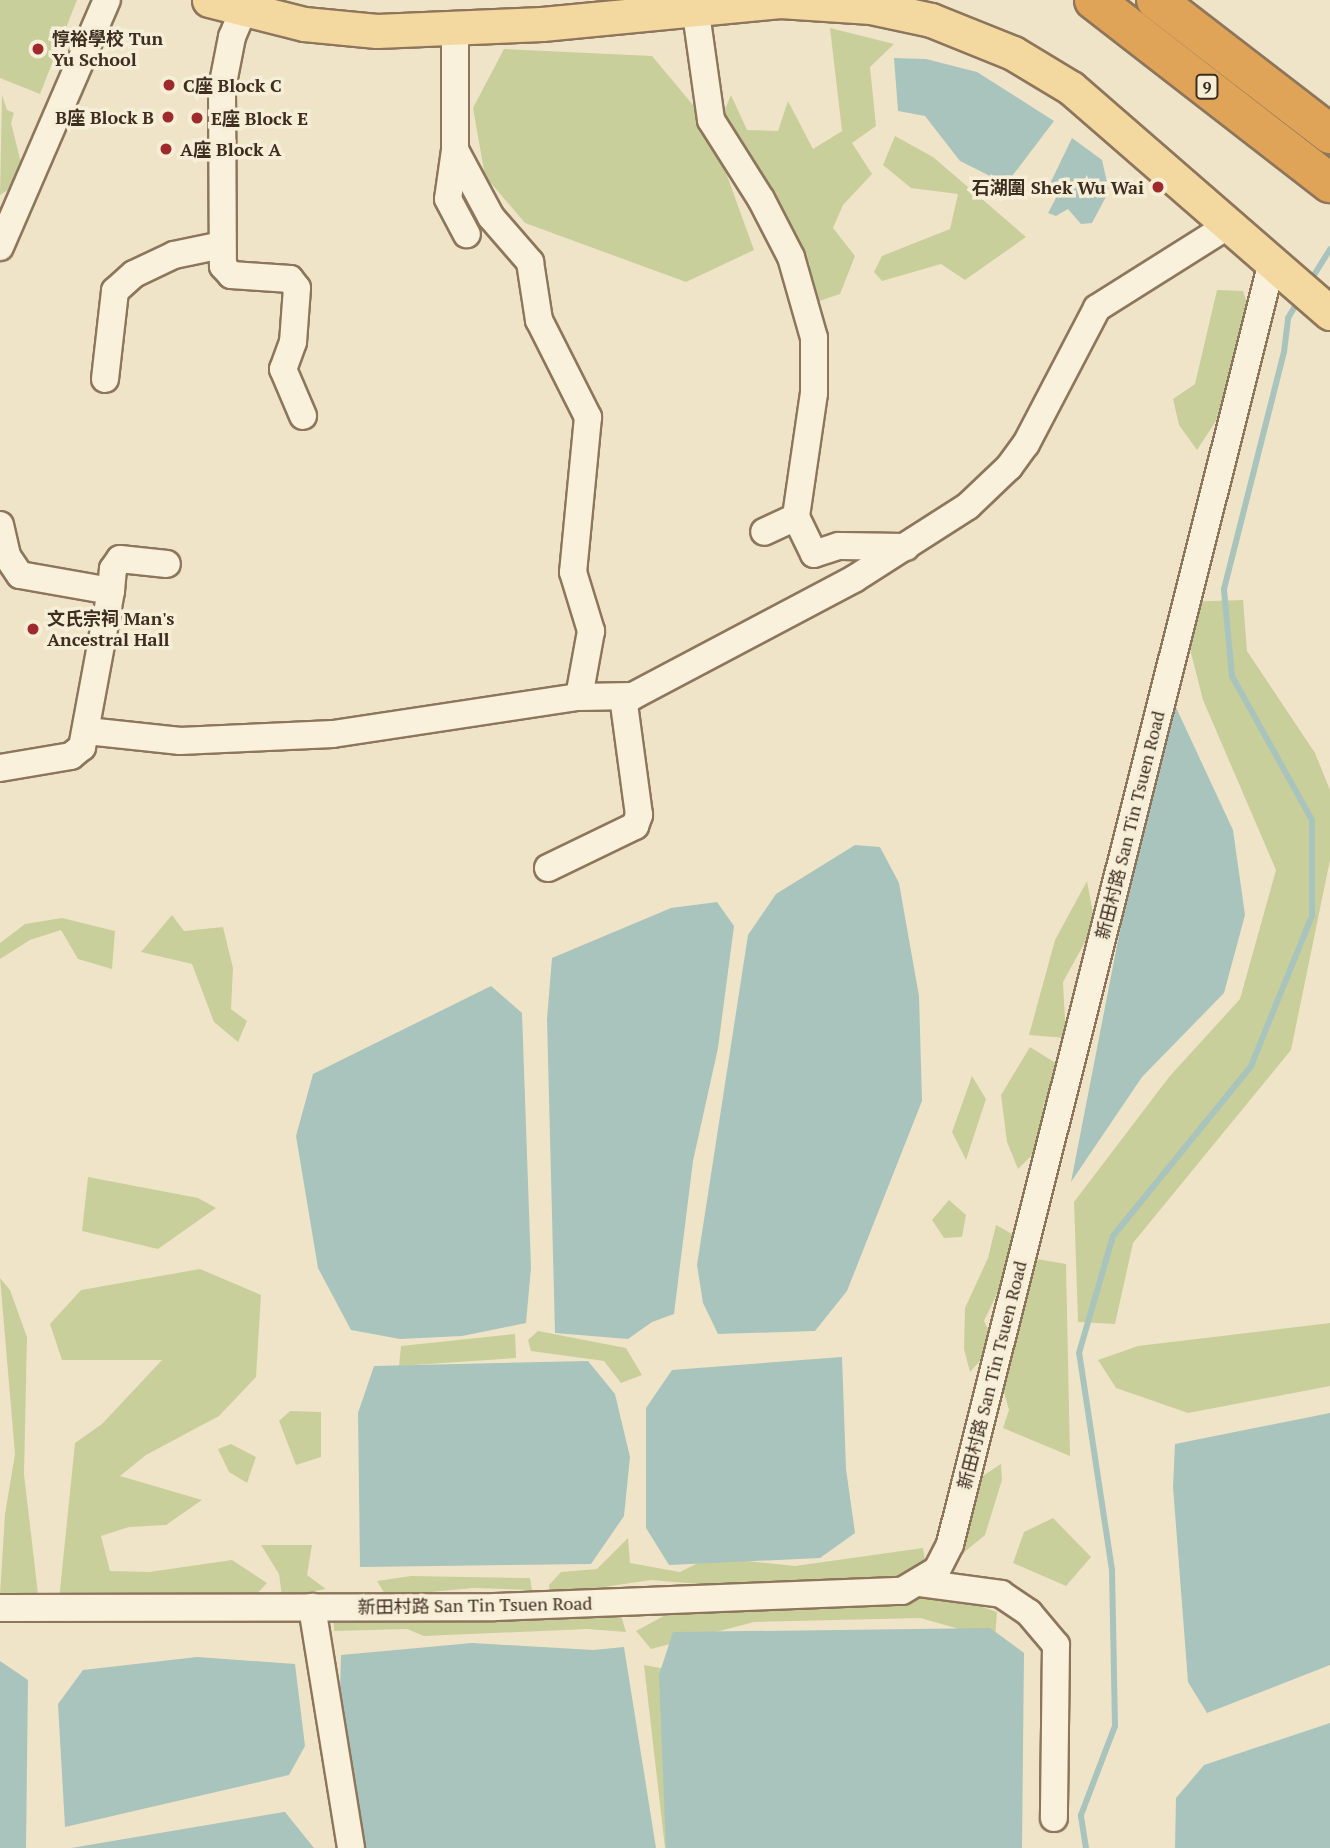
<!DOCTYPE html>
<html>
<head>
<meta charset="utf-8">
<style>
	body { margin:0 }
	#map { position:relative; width:1330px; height:1848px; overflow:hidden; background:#f0e4c8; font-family:"PT Serif","Noto Sans SC",serif }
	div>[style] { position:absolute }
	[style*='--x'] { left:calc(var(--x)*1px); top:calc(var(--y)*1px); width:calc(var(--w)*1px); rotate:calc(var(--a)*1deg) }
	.green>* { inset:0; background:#c9cf9b }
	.water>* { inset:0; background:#a9c4bc }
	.stream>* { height:6px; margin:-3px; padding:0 3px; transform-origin:3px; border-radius:3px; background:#a9c4bc }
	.roads { filter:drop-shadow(2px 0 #8d765c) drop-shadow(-2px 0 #8d765c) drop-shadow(0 2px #8d765c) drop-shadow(0 -2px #8d765c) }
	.minor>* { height:26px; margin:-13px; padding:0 13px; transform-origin:13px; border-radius:13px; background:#faf1dc }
	.major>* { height:33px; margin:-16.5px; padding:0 16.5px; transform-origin:16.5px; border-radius:16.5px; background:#f3d9a0 }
	.highway>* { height:38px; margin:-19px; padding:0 19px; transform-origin:19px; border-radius:19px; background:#e0a458 }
	.dots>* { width:19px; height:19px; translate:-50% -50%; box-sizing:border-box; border:4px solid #f7eed8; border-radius:50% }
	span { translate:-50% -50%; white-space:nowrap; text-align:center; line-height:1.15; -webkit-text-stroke:7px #f7eed8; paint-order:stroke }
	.shield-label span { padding:2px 5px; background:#f7eed8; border:2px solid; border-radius:5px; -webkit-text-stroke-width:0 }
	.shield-label { font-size:16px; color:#3d2e20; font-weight:700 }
	.poi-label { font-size:18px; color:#3d2e20; font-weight:700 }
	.left { translate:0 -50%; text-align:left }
	.right { translate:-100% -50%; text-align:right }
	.street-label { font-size:18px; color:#3d2e20 }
</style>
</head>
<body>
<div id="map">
	<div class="green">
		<i style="clip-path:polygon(0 0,77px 0,40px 94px,0 78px)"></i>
		<i style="clip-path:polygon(830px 28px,894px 44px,870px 67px,876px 126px,852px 143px,872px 174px,843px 205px,833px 228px,855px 256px,840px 294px,790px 311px,810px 264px,717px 128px,731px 95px,747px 130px,778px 131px,788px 101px,813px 149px,842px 131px)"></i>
		<i style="clip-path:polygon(504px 49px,652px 56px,708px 123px,754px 250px,686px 282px,525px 223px,485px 176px,473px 108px)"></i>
		<i style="clip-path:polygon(2px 95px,7px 110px,14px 113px,11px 123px,25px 179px,0 195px)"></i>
		<i style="clip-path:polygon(895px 136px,933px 157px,1026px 237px,965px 280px,941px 264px,882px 281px,874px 272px,882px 256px,950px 229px,958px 194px,911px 188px,883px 165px)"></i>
		<i style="clip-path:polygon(1217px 290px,1243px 291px,1249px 309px,1216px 421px,1197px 450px,1179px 425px,1173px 399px,1195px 384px)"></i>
		<i style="clip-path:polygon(1243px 600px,1247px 651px,1315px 753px,1330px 790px,1330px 860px,1291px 1050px,1133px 1243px,1115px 1324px,1078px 1322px,1074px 1202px,1169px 1077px,1240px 999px,1276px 870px,1203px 700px,1178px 602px)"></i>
		<i style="clip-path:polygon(1087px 881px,1095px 924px,1063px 982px,1066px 1038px,1029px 1035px,1055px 940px)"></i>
		<i style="clip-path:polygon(172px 915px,184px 931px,223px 927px,233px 968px,231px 1009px,247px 1021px,238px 1042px,214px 1022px,192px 964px,141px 952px)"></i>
		<i style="clip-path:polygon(62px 918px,115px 931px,112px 969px,78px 959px,61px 930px,30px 940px,0 959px,0 943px,25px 924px)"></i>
		<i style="clip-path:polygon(1030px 1047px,1062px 1067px,1043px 1106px,1048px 1139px,1018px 1169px,1007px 1142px,1001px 1095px)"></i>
		<i style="clip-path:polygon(972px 1076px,986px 1099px,966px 1160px,952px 1132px)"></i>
		<i style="clip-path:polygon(88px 1177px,198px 1198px,216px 1208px,158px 1249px,82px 1231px)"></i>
		<i style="clip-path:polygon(949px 1200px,966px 1215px,962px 1237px,944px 1238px,932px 1220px)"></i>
		<i style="clip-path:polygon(996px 1225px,1023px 1240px,984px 1321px,995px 1344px,970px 1372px,964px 1349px,965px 1308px,988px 1258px)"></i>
		<i style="clip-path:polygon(1025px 1257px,1066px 1264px,1070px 1456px,1003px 1428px,1009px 1410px,997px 1367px)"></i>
		<i style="clip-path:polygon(200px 1269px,261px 1295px,256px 1377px,219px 1416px,146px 1455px,120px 1476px,202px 1500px,166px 1525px,129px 1527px,101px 1536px,110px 1571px,149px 1572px,232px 1560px,267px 1583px,254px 1597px,59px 1600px,75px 1443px,102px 1424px,162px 1360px,62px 1360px,50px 1324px,81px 1290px)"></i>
		<i style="clip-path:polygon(0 1278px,10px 1290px,27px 1337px,24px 1474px,38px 1594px,13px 1596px,0 1595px,5px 1514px,15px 1454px)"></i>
		<i style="clip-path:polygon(1330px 1323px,1330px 1386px,1188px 1413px,1116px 1388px,1098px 1360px,1138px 1346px)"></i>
		<i style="clip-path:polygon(538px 1331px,626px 1348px,642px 1375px,621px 1383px,604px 1361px,531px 1351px,528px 1340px)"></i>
		<i style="clip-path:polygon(515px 1334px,516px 1358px,399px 1366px,401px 1346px)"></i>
		<i style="clip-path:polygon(290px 1411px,321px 1412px,321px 1457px,296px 1465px,279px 1421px)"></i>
		<i style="clip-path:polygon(231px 1444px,256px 1457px,247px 1483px,229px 1472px,218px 1449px)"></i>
		<i style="clip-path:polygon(1001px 1464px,1002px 1480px,985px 1535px,962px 1554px,978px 1479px)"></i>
		<i style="clip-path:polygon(1053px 1518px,1091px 1557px,1066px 1586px,1013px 1563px,1024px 1532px)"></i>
		<i style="clip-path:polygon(628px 1538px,630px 1563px,680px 1572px,710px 1557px,795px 1566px,923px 1548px,925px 1560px,896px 1581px,734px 1587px,651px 1580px,550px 1595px,549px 1585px,561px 1572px,597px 1569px)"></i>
		<i style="clip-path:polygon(261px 1545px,312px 1545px,307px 1575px,326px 1589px,282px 1597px,279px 1574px)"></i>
		<i style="clip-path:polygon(411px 1576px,530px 1578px,532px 1590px,474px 1588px,386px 1596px,377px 1581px)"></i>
		<i style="clip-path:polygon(945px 1594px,997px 1612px,995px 1639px,920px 1618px,754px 1622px,651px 1649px,636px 1631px,682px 1606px)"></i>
		<i style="clip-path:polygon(619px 1609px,626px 1632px,587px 1629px,424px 1636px,407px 1629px,334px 1631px,333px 1614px)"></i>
		<i style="clip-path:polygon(644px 1665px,677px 1671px,687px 1848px,665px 1848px)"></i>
	</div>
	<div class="water">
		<i style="clip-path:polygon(894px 58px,926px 59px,977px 72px,1054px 121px,1006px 184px,960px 161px,925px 116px,898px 111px)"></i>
		<i style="clip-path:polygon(1072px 138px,1102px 160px,1109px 191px,1092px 223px,1081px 224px,1068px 209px,1056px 216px,1048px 213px,1056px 198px,1046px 192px)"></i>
		<i style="clip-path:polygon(1167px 688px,1233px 830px,1245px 915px,1224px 993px,1142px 1077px,1071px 1182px)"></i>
		<i style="clip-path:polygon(855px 845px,880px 847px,899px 883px,919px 996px,922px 1101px,847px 1291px,815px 1331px,718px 1334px,703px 1303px,697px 1265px,748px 935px,776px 894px)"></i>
		<i style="clip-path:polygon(717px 902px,734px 926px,718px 1048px,693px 1161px,674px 1314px,652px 1322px,628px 1339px,555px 1333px,547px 1019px,552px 958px,671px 908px)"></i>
		<i style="clip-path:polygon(491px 986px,522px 1013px,531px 1268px,526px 1323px,462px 1336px,400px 1339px,351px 1330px,318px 1268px,296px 1136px,313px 1074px)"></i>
		<i style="clip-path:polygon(842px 1357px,846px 1469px,855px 1533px,820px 1558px,669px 1565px,646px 1528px,646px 1408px,672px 1370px)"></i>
		<i style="clip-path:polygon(588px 1361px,615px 1394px,630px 1457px,624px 1516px,591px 1564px,360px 1567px,358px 1413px,374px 1366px)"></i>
		<i style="clip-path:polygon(1330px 1413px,1330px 1665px,1207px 1713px,1188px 1682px,1173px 1487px,1175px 1444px)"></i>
		<i style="clip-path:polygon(990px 1628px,1024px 1653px,1022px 1848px,666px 1848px,659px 1675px,673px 1632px)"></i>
		<i style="clip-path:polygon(472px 1643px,593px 1650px,624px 1647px,656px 1848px,365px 1848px,339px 1730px,341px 1655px)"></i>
		<i style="clip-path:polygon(197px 1657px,295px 1664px,305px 1746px,289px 1775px,65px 1827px,58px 1704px,83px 1670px)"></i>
		<i style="clip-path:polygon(0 1661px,28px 1680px,26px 1848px,0 1848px)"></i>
		<i style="clip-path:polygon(1330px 1723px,1330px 1848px,1175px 1848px,1176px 1798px,1204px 1765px)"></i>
		<i style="clip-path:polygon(285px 1812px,314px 1848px,71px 1848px,284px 1812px)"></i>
	</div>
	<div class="stream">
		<i style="--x:1309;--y:283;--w:40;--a:-58"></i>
		<i style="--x:1086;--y:1848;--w:33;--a:-99"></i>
		<i style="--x:1081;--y:1815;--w:95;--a:-69.1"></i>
		<i style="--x:1115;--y:1726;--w:156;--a:-91.1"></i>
		<i style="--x:1112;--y:1570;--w:219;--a:-98.6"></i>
		<i style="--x:1079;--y:1353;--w:122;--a:-73.8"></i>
		<i style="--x:1113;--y:1236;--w:219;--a:-50.9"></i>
		<i style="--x:1251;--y:1066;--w:162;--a:-67.9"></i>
		<i style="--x:1312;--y:916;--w:96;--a:-90"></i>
		<i style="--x:1312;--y:820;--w:165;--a:-119.1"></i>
		<i style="--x:1232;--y:676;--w:87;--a:-95.3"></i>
		<i style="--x:1224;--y:589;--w:244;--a:-75.8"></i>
		<i style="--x:1284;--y:352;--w:34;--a:-83"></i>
		<i style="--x:1288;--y:318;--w:23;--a:-59"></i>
	</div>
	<div class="roads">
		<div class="minor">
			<i style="--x:695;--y:6;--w:115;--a:82"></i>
			<i style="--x:711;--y:120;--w:93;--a:57.7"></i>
			<i style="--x:761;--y:199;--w:65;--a:62.7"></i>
			<i style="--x:791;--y:257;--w:84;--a:74.1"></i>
			<i style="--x:814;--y:338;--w:55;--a:90"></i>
			<i style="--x:814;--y:393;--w:125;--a:98.3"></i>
			<i style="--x:796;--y:517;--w:35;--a:155"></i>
			<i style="--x:243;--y:11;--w:28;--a:113"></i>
			<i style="--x:232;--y:37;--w:52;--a:101.1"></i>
			<i style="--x:222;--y:88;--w:178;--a:89.7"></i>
			<i style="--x:223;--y:266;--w:12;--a:48"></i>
			<i style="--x:231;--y:275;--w:59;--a:3.9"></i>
			<i style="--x:290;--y:279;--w:11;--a:52"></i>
			<i style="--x:297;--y:288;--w:54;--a:94.2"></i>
			<i style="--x:293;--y:342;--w:29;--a:110"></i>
			<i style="--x:283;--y:369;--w:51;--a:66.9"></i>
			<i style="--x:455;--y:29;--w:121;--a:90"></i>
			<i style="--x:455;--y:150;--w:49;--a:98.1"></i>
			<i style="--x:448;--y:199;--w:40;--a:62"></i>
			<i style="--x:455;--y:150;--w:76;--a:61.8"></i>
			<i style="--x:491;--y:217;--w:60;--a:49.1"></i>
			<i style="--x:530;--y:262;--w:59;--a:81.2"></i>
			<i style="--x:539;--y:320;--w:109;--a:63.2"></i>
			<i style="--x:588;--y:417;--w:156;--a:95.5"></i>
			<i style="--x:573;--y:572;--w:62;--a:73"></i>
			<i style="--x:591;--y:631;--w:67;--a:100.3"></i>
			<i style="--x:0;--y:247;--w:269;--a:-66.6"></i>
			<i style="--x:105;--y:379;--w:89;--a:-83.5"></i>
			<i style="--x:115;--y:291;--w:25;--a:-42"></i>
			<i style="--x:134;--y:274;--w:44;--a:-25.4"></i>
			<i style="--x:174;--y:255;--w:49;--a:-11.8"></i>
			<i style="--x:796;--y:517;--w:41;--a:64.1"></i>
			<i style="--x:814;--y:554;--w:26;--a:-18"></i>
			<i style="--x:839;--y:546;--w:67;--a:0.9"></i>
			<i style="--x:0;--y:525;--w:32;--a:77"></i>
			<i style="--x:7;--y:556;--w:23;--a:56"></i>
			<i style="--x:20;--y:575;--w:92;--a:10"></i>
			<i style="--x:111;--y:591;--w:159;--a:100.5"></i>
			<i style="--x:82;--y:747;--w:14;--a:141"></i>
			<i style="--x:71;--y:756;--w:72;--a:170.4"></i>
			<i style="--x:111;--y:591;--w:22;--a:-85"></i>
			<i style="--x:113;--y:569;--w:12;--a:-55"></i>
			<i style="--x:120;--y:559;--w:47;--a:6.1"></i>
			<i style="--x:87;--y:731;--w:94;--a:6.1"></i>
			<i style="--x:180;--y:741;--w:153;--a:-2.6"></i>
			<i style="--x:333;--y:734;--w:249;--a:-8.6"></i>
			<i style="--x:579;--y:697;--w:54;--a:-1.1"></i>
			<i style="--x:633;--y:696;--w:250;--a:-27.9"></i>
			<i style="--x:854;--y:579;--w:135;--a:-32.6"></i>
			<i style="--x:968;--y:506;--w:57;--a:-43.6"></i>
			<i style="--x:1009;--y:467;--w:29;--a:-54"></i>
			<i style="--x:1026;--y:444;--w:153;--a:-62.4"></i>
			<i style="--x:1097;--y:308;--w:156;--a:-32.2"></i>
			<i style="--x:548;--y:868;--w:97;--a:-25.8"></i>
			<i style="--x:635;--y:826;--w:12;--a:-70"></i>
			<i style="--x:639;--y:815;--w:119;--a:-97.7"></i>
			<i style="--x:920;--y:1583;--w:82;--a:7.7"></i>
			<i style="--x:1001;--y:1594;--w:34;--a:34"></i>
			<i style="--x:1029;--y:1613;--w:42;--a:49.8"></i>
			<i style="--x:1056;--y:1645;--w:173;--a:90.7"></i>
			<i style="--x:312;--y:1607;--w:244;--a:80.8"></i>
			<i style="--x:0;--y:1608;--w:495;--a:-0.1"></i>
			<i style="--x:495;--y:1607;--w:407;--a:-2.3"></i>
			<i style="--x:902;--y:1591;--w:41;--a:-31"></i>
			<i style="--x:937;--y:1570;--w:29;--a:-63"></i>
			<i style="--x:950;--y:1544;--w:1322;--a:-75.9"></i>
		</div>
		<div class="major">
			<i style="--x:209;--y:0;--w:98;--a:14.2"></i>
			<i style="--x:304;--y:24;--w:73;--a:5.5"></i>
			<i style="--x:377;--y:31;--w:165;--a:-2.4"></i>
			<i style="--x:542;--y:24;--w:239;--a:-5.5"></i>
			<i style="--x:780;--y:1;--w:91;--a:3.8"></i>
			<i style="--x:871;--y:7;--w:61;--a:12.2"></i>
			<i style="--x:931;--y:20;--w:88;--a:21.9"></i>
			<i style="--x:1013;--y:53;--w:68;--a:31.1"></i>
			<i style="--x:1071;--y:88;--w:343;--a:41"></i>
		</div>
		<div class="highway">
			<i style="--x:1094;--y:0;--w:299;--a:37.8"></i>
			<i style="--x:1156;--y:0;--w:220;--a:37.6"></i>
		</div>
	</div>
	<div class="dots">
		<i style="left:38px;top:49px;background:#9e2a2b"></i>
		<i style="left:169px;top:85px;background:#9e2a2b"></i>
		<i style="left:168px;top:117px;background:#9e2a2b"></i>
		<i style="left:197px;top:118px;background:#9e2a2b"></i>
		<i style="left:166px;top:149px;background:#9e2a2b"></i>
		<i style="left:1158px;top:187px;background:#9e2a2b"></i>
		<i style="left:33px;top:629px;background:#9e2a2b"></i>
	</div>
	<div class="shield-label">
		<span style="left:1207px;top:87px">9</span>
	</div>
	<div class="poi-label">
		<span class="left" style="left:52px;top:49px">惇裕學校 Tun<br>Yu School</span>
		<span class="left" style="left:183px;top:85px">C座 Block C</span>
		<span class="right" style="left:154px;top:117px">B座 Block B</span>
		<span class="left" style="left:211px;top:118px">E座 Block E</span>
		<span class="left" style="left:180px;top:149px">A座 Block A</span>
		<span class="right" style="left:1144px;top:187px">石湖圍 Shek Wu Wai</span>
		<span class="left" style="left:47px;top:629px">文氏宗祠 Man's<br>Ancestral Hall</span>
	</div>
	<div class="street-label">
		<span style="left:1130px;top:825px;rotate:-76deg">新田村路 San Tin Tsuen Road</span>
		<span style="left:992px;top:1375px;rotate:-76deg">新田村路 San Tin Tsuen Road</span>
		<span style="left:475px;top:1605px;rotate:-1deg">新田村路 San Tin Tsuen Road</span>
	</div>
</div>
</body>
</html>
